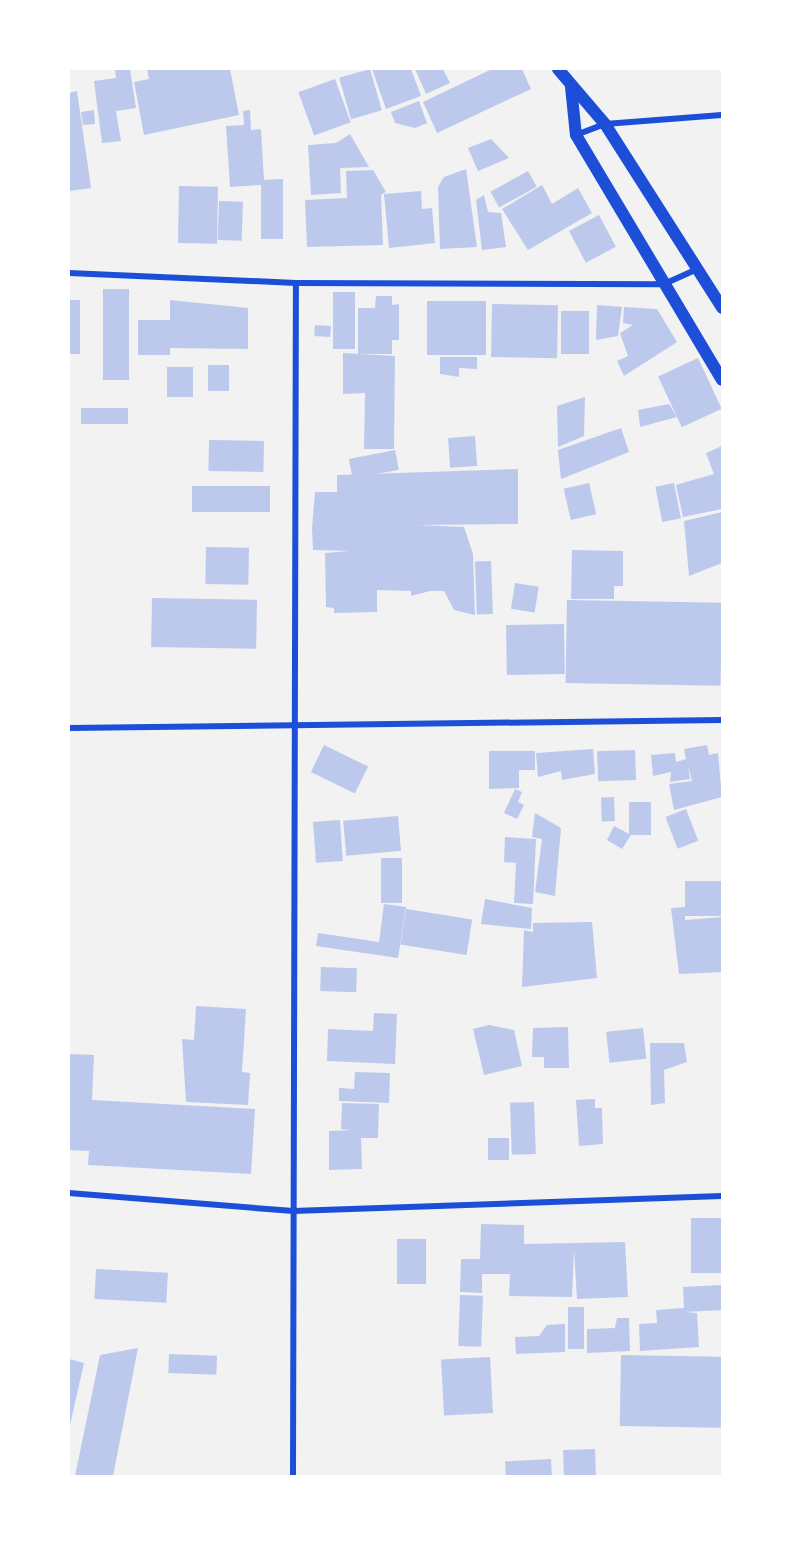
<!DOCTYPE html>
<html>
<head>
<meta charset="utf-8">
<style>
	body { margin:0 }
	#map { position:relative; width:791px; height:1545px; overflow:hidden; background:#f2f2f2; font-family:"Fira Sans Condensed",sans-serif }
	div>[style] { position:absolute }
	[style*='--x'] { left:calc(var(--x)*1px); top:calc(var(--y)*1px); width:calc(var(--w)*1px); rotate:calc(var(--a)*1deg) }
	.building>* { inset:0; background:#bdc9ec; transform-origin:0 0 }
	.minor>* { height:6px; margin:-3px; padding:0 3px; transform-origin:3px; border-radius:3px; background:#1d4ed8 }
	.secondary>* { height:12px; margin:-6px; padding:0 6px; transform-origin:6px; border-radius:6px; background:#1d4ed8 }
	span { translate:-50% -50%; white-space:nowrap; text-align:center; line-height:1.15; -webkit-text-stroke:5px #fff; paint-order:stroke }
	.frame { position:absolute; inset:0; border:70px solid #fff; pointer-events:none }
</style>
</head>
<body>
<div id="map">
	<div class="building">
		<i style="clip-path:polygon(115px 69px,130px 69px,136px 108px,116px 111px,121px 141px,102px 143px,94px 81px,116px 78px)"></i>
		<i style="clip-path:polygon(147px 69px,230px 69px,239px 115px,144px 135px,134px 82px,149px 79px)"></i>
		<i style="left:370px;top:69px;width:43px;height:32px;rotate:74deg"></i>
		<i style="clip-path:polygon(372px 69px,411px 69px,421px 96px,386px 109px)"></i>
		<i style="clip-path:polygon(415px 69px,443px 69px,450px 83px,426px 94px)"></i>
		<i style="clip-path:polygon(492px 69px,522px 69px,531px 89px,437px 133px,423px 102px)"></i>
		<i style="left:335px;top:79px;width:46px;height:39px;rotate:70deg"></i>
		<i style="clip-path:polygon(77px 91px,91px 188px,69px 191px,69px 93px)"></i>
		<i style="clip-path:polygon(419px 101px,427px 123px,415px 128px,395px 123px,391px 112px)"></i>
		<i style="clip-path:polygon(94px 110px,95px 124px,83px 125px,81px 112px)"></i>
		<i style="clip-path:polygon(250px 110px,251px 130px,261px 129px,264px 180px,283px 179px,283px 239px,261px 239px,261px 185px,230px 187px,226px 126px,244px 125px,243px 111px)"></i>
		<i style="clip-path:polygon(350px 134px,369px 167px,340px 168px,341px 193px,311px 195px,308px 145px,336px 143px)"></i>
		<i style="clip-path:polygon(491px 139px,509px 158px,478px 171px,468px 148px)"></i>
		<i style="clip-path:polygon(466px 169px,477px 247px,440px 249px,438px 187px,444px 177px)"></i>
		<i style="clip-path:polygon(373px 170px,386px 192px,381px 195px,383px 245px,307px 247px,305px 200px,347px 198px,346px 171px)"></i>
		<i style="left:528px;top:171px;width:18px;height:43px;rotate:61deg"></i>
		<i style="clip-path:polygon(542px 185px,552px 204px,578px 188px,592px 213px,528px 250px,502px 209px)"></i>
		<i style="left:179px;top:186px;width:39px;height:57px;rotate:1deg"></i>
		<i style="clip-path:polygon(421px 191px,422px 209px,432px 208px,435px 243px,389px 248px,384px 194px)"></i>
		<i style="clip-path:polygon(484px 195px,488px 212px,501px 213px,506px 247px,482px 250px,476px 200px)"></i>
		<i style="left:219px;top:201px;width:24px;height:39px;rotate:2deg"></i>
		<i style="left:599px;top:215px;width:36px;height:34px;rotate:62deg"></i>
		<i style="left:103px;top:289px;width:26px;height:91px"></i>
		<i style="left:333px;top:292px;width:22px;height:57px"></i>
		<i style="clip-path:polygon(376px 296px,392px 296px,392px 305px,399px 304px,399px 340px,392px 340px,392px 354px,358px 354px,358px 308px,375px 308px)"></i>
		<i style="left:69px;top:300px;width:11px;height:54px"></i>
		<i style="clip-path:polygon(170px 300px,248px 308px,248px 349px,170px 348px,170px 355px,138px 355px,138px 320px,170px 320px)"></i>
		<i style="left:486px;top:301px;width:54px;height:59px;rotate:90deg"></i>
		<i style="left:492px;top:304px;width:66px;height:53px;rotate:1deg"></i>
		<i style="clip-path:polygon(597px 305px,622px 307px,618px 336px,596px 340px)"></i>
		<i style="clip-path:polygon(624px 307px,657px 309px,677px 342px,624px 376px,617px 361px,628px 356px,620px 333px,633px 325px,623px 323px)"></i>
		<i style="left:561px;top:311px;width:28px;height:43px"></i>
		<i style="left:315px;top:325px;width:16px;height:11px;rotate:4deg"></i>
		<i style="clip-path:polygon(343px 353px,395px 356px,394px 449px,364px 449px,365px 393px,343px 394px)"></i>
		<i style="clip-path:polygon(440px 357px,477px 357px,477px 369px,459px 368px,459px 377px,440px 374px)"></i>
		<i style="left:698px;top:358px;width:56px;height:44px;rotate:65deg"></i>
		<i style="left:208px;top:365px;width:21px;height:26px"></i>
		<i style="left:167px;top:367px;width:26px;height:30px"></i>
		<i style="clip-path:polygon(585px 397px,584px 436px,558px 447px,557px 406px)"></i>
		<i style="clip-path:polygon(669px 404px,677px 417px,640px 427px,638px 410px)"></i>
		<i style="left:81px;top:408px;width:47px;height:16px"></i>
		<i style="clip-path:polygon(621px 428px,629px 452px,561px 479px,558px 450px)"></i>
		<i style="left:475px;top:436px;width:30px;height:27px;rotate:86deg"></i>
		<i style="left:209px;top:440px;width:55px;height:31px;rotate:1deg"></i>
		<i style="clip-path:polygon(722px 446px,722px 509px,683px 517px,676px 485px,714px 474px,706px 453px)"></i>
		<i style="left:395px;top:450px;width:20px;height:47px;rotate:79deg"></i>
		<i style="clip-path:polygon(518px 469px,518px 524px,417px 525px,464px 527px,473px 554px,475px 615px,454px 610px,444px 591px,430px 591px,411px 596px,411px 591px,377px 590px,377px 612px,334px 613px,334px 608px,326px 607px,325px 553px,349px 551px,313px 550px,312px 528px,315px 492px,337px 492px,337px 475px)"></i>
		<i style="left:589px;top:483px;width:32px;height:26px;rotate:77deg"></i>
		<i style="left:674px;top:483px;width:36px;height:19px;rotate:79deg"></i>
		<i style="left:192px;top:486px;width:78px;height:26px"></i>
		<i style="clip-path:polygon(722px 512px,722px 563px,689px 576px,684px 521px)"></i>
		<i style="left:206px;top:547px;width:43px;height:37px;rotate:1deg"></i>
		<i style="clip-path:polygon(572px 550px,623px 551px,623px 586px,614px 586px,614px 599px,571px 599px)"></i>
		<i style="left:491px;top:561px;width:53px;height:16px;rotate:88deg"></i>
		<i style="left:515px;top:583px;width:24px;height:26px;rotate:9deg"></i>
		<i style="left:152px;top:598px;width:105px;height:49px;rotate:1deg"></i>
		<i style="left:567px;top:600px;width:155px;height:83px;rotate:1deg"></i>
		<i style="left:564px;top:624px;width:50px;height:58px;rotate:89deg"></i>
		<i style="left:324px;top:745px;width:49px;height:30px;rotate:26deg"></i>
		<i style="clip-path:polygon(707px 745px,709px 755px,718px 753px,722px 797px,674px 810px,669px 784px,692px 781px,688px 765px,690px 779px,670px 782px,671px 772px,653px 776px,651px 755px,675px 753px,676px 762px,686px 759px,684px 749px)"></i>
		<i style="clip-path:polygon(593px 749px,595px 774px,562px 780px,561px 771px,538px 777px,536px 753px)"></i>
		<i style="left:635px;top:750px;width:30px;height:38px;rotate:88deg"></i>
		<i style="clip-path:polygon(489px 751px,535px 751px,535px 770px,519px 770px,519px 788px,489px 789px)"></i>
		<i style="clip-path:polygon(515px 789px,522px 792px,518px 802px,524px 805px,517px 819px,504px 813px)"></i>
		<i style="left:614px;top:797px;width:24px;height:13px;rotate:88deg"></i>
		<i style="left:629px;top:802px;width:22px;height:33px"></i>
		<i style="left:686px;top:809px;width:34px;height:22px;rotate:69deg"></i>
		<i style="clip-path:polygon(535px 813px,561px 828px,555px 896px,535px 892px,542px 839px,532px 837px)"></i>
		<i style="left:398px;top:816px;width:35px;height:55px;rotate:85deg"></i>
		<i style="left:340px;top:820px;width:41px;height:27px;rotate:86deg"></i>
		<i style="clip-path:polygon(614px 826px,631px 835px,622px 849px,607px 840px)"></i>
		<i style="clip-path:polygon(505px 837px,536px 839px,533px 904px,514px 903px,516px 863px,504px 862px)"></i>
		<i style="left:381px;top:858px;width:21px;height:45px"></i>
		<i style="left:722px;top:881px;width:35px;height:37px;rotate:90deg"></i>
		<i style="clip-path:polygon(485px 899px,532px 908px,531px 929px,481px 924px)"></i>
		<i style="clip-path:polygon(384px 904px,406px 907px,398px 958px,316px 946px,318px 933px,379px 942px)"></i>
		<i style="clip-path:polygon(685px 907px,685px 920px,722px 917px,722px 972px,679px 974px,671px 908px)"></i>
		<i style="left:406px;top:909px;width:67px;height:36px;rotate:9deg"></i>
		<i style="clip-path:polygon(592px 922px,597px 978px,522px 987px,524px 930px,533px 932px,533px 923px)"></i>
		<i style="left:321px;top:967px;width:36px;height:24px;rotate:2deg"></i>
		<i style="clip-path:polygon(196px 1006px,246px 1009px,242px 1072px,250px 1073px,248px 1105px,186px 1102px,182px 1039px,194px 1040px)"></i>
		<i style="clip-path:polygon(374px 1013px,397px 1014px,395px 1064px,327px 1061px,328px 1029px,373px 1031px)"></i>
		<i style="clip-path:polygon(489px 1025px,514px 1030px,522px 1066px,484px 1075px,473px 1029px)"></i>
		<i style="clip-path:polygon(568px 1027px,569px 1068px,544px 1068px,544px 1057px,532px 1057px,533px 1028px)"></i>
		<i style="left:643px;top:1028px;width:31px;height:37px;rotate:84deg"></i>
		<i style="clip-path:polygon(650px 1043px,684px 1043px,687px 1062px,664px 1070px,665px 1103px,651px 1105px)"></i>
		<i style="clip-path:polygon(69px 1054px,94px 1055px,92px 1100px,255px 1109px,251px 1174px,88px 1165px,89px 1151px,69px 1150px)"></i>
		<i style="clip-path:polygon(355px 1072px,390px 1073px,389px 1103px,339px 1101px,339px 1088px,354px 1089px)"></i>
		<i style="clip-path:polygon(595px 1099px,595px 1108px,602px 1108px,603px 1144px,579px 1146px,576px 1100px)"></i>
		<i style="left:534px;top:1102px;width:52px;height:24px;rotate:88deg"></i>
		<i style="clip-path:polygon(342px 1103px,379px 1104px,378px 1138px,361px 1138px,362px 1169px,329px 1170px,329px 1131px,352px 1130px,341px 1129px)"></i>
		<i style="left:509px;top:1138px;width:22px;height:21px;rotate:90deg"></i>
		<i style="left:722px;top:1218px;width:55px;height:31px;rotate:90deg"></i>
		<i style="clip-path:polygon(481px 1224px,524px 1225px,524px 1244px,625px 1242px,628px 1297px,577px 1299px,574px 1250px,572px 1297px,509px 1296px,510px 1274px,482px 1274px,482px 1293px,460px 1292px,461px 1259px,480px 1259px)"></i>
		<i style="left:397px;top:1239px;width:29px;height:45px"></i>
		<i style="left:96px;top:1269px;width:72px;height:30px;rotate:3deg"></i>
		<i style="clip-path:polygon(722px 1285px,722px 1310px,685px 1312px,697px 1313px,699px 1347px,640px 1351px,639px 1324px,657px 1323px,656px 1310px,684px 1308px,683px 1287px)"></i>
		<i style="left:460px;top:1295px;width:23px;height:51px;rotate:2deg"></i>
		<i style="left:568px;top:1307px;width:16px;height:42px"></i>
		<i style="clip-path:polygon(617px 1318px,629px 1318px,630px 1351px,587px 1353px,587px 1329px,615px 1328px)"></i>
		<i style="clip-path:polygon(565px 1324px,565px 1352px,516px 1354px,515px 1337px,539px 1336px,547px 1325px)"></i>
		<i style="clip-path:polygon(138px 1348px,113px 1476px,75px 1476px,100px 1355px)"></i>
		<i style="left:169px;top:1354px;width:48px;height:19px;rotate:2deg"></i>
		<i style="left:621px;top:1355px;width:101px;height:71px;rotate:1deg"></i>
		<i style="left:490px;top:1357px;width:56px;height:49px;rotate:87deg"></i>
		<i style="clip-path:polygon(69px 1359px,84px 1363px,70px 1425px,69px 1425px)"></i>
		<i style="left:595px;top:1449px;width:27px;height:32px;rotate:88deg"></i>
		<i style="left:551px;top:1459px;width:17px;height:46px;rotate:87deg"></i>
	</div>
	<div class="minor">
		<i style="--x:576;--y:135;--w:31;--a:-21"></i>
		<i style="--x:605;--y:124;--w:117;--a:-4.4"></i>
		<i style="--x:69;--y:273;--w:227;--a:2.5"></i>
		<i style="--x:296;--y:283;--w:368;--a:0.2"></i>
		<i style="--x:664;--y:284;--w:36;--a:-24"></i>
		<i style="--x:69;--y:728;--w:653;--a:-0.7"></i>
		<i style="--x:69;--y:1193;--w:225;--a:4.6"></i>
		<i style="--x:293;--y:1211;--w:429;--a:-2"></i>
		<i style="--x:293;--y:1476;--w:1193;--a:-89.86"></i>
	</div>
	<div class="secondary">
		<i style="--x:558;--y:69;--w:72;--a:49.5"></i>
		<i style="--x:605;--y:124;--w:218;--a:57.5"></i>
		<i style="--x:571;--y:87;--w:48;--a:84.1"></i>
		<i style="--x:576;--y:135;--w:285;--a:59.2"></i>
	</div>
	<div class="frame"></div>
</div>
</body>
</html>
